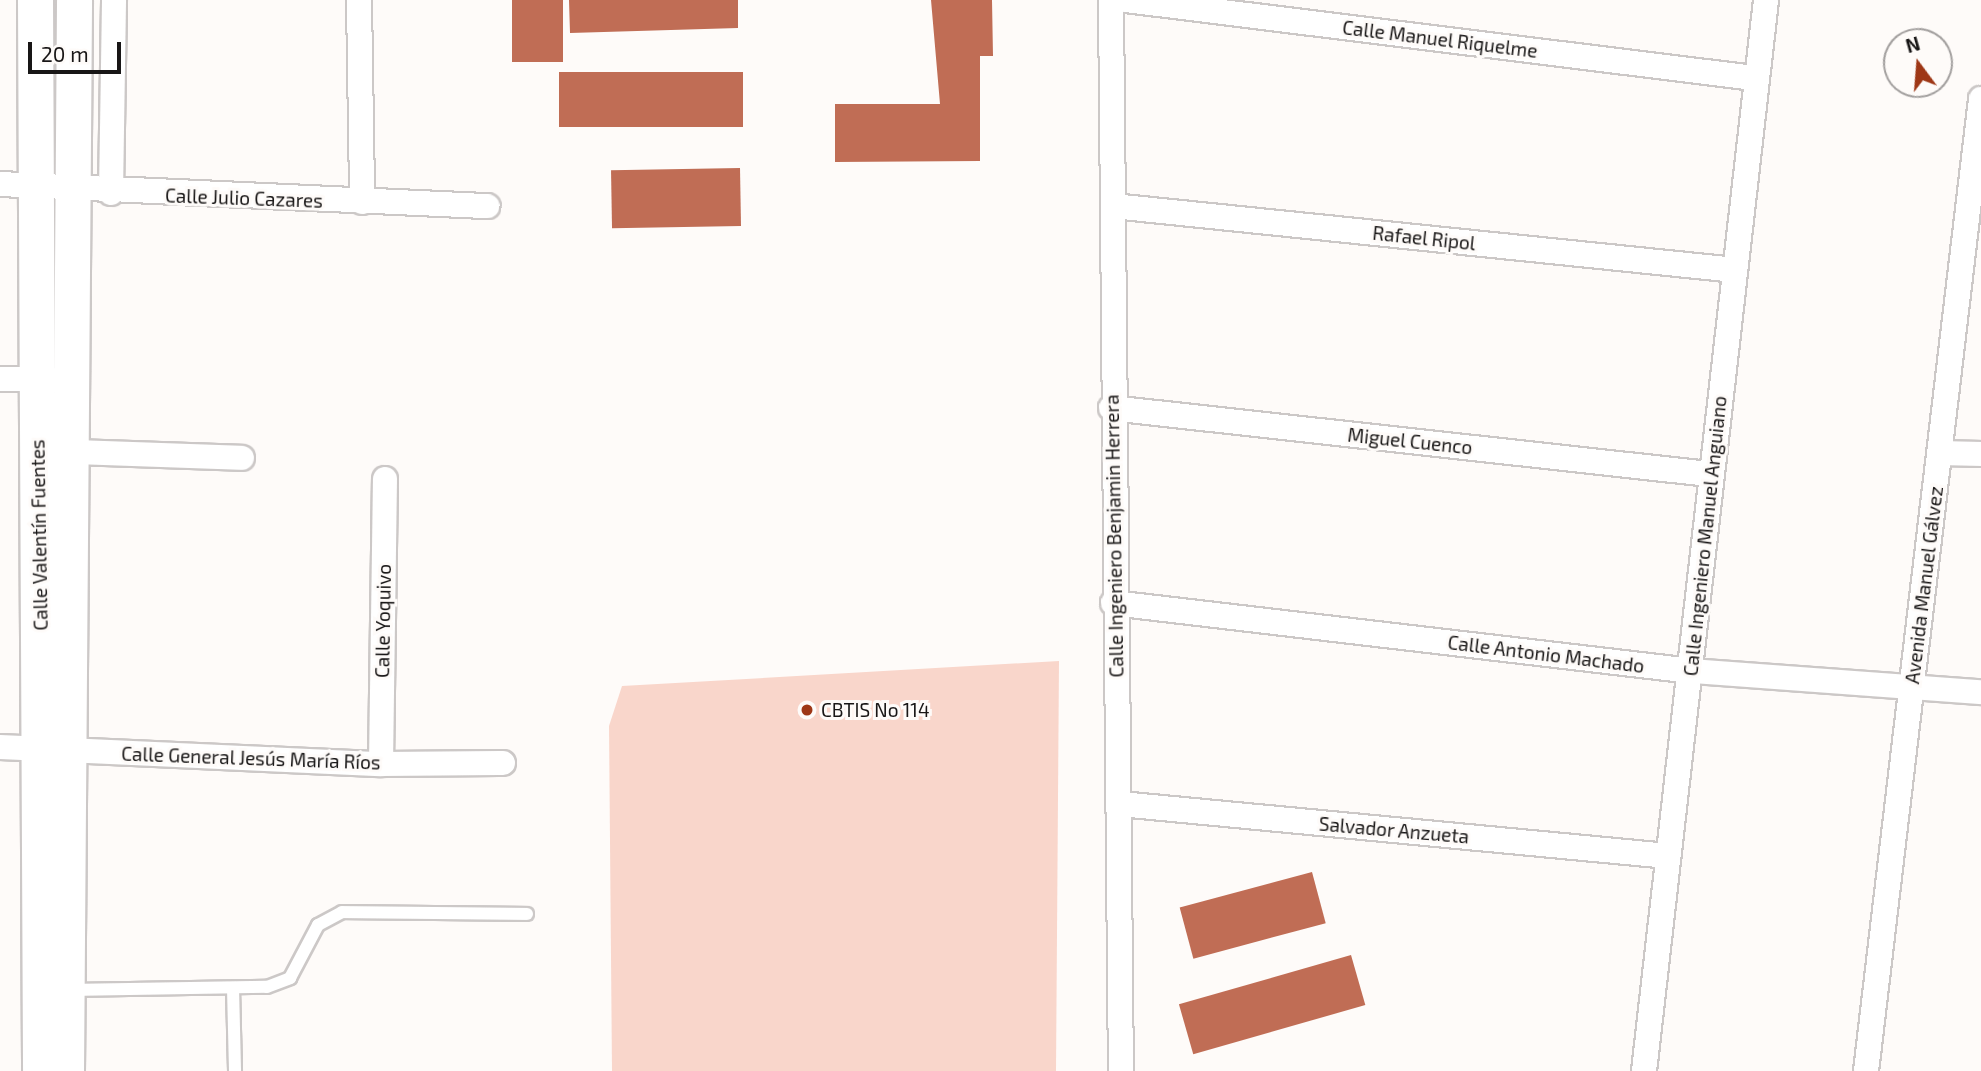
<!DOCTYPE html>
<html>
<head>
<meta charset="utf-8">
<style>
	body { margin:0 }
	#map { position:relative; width:1981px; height:1071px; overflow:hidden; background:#fefbf9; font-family:"Exo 2",sans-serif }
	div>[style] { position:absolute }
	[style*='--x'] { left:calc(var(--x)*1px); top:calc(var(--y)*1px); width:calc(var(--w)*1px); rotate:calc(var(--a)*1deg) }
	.green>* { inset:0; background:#f9d6cb }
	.building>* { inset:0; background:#c06d55; transform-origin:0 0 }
	.roads { filter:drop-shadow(2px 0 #ccc8c7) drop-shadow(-2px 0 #ccc8c7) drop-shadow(0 2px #ccc8c7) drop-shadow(0 -2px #ccc8c7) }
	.service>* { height:12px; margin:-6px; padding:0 6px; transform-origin:6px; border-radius:6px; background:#fff }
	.minor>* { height:24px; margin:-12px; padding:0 12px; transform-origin:12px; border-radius:12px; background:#fff }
	.secondary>* { height:35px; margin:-17.5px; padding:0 17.5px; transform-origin:17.5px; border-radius:17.5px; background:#fff }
	.dots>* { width:19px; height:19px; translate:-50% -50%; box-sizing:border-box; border:4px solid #fefbf9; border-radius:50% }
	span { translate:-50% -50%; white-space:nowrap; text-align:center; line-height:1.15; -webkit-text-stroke:6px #fefbf9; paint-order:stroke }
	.street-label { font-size:19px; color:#181616 }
	.poi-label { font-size:19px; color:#181616 }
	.left { translate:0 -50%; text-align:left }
	.north { position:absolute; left:1883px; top:28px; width:70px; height:70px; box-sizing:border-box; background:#fefbf9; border:2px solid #a29f9e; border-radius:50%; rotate:344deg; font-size:19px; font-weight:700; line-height:28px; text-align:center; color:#181616 }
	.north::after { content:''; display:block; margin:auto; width:24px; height:32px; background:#9e3716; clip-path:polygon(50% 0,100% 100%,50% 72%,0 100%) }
	.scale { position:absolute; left:28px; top:42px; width:93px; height:32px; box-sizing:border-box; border:4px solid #181616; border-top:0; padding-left:9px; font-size:21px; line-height:24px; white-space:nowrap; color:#181616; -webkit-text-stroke:5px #fefbf9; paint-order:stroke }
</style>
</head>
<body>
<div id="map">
	<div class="green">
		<i style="clip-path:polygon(1059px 661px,1056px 1071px,612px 1071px,609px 726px,622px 686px)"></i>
	</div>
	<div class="building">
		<i style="left:512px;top:0;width:51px;height:62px"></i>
		<i style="clip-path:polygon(569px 0,738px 0,738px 28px,570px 33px)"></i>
		<i style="clip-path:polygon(931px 0,992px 0,993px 56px,980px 56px,980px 161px,835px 162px,835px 104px,940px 104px)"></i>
		<i style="left:743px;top:72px;width:55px;height:184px;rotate:90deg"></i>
		<i style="left:740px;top:168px;width:58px;height:129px;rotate:89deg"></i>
		<i style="left:1312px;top:872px;width:53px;height:137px;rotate:75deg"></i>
		<i style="left:1351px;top:955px;width:52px;height:179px;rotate:74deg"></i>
	</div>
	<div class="roads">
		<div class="service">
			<i style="--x:233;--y:988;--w:83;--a:88.6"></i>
			<i style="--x:68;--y:990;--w:199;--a:-0.9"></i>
			<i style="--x:267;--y:987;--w:25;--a:-21"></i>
			<i style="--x:290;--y:978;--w:60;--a:-62.2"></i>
			<i style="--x:318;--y:925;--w:27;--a:-28"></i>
			<i style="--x:342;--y:912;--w:185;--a:0.6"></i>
		</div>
		<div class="minor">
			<i style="--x:359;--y:0;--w:202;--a:89.1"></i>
			<i style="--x:1111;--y:0;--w:1071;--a:89.47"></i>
			<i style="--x:1126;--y:0;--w:633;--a:7.08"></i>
			<i style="--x:0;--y:184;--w:488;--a:2.6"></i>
			<i style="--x:111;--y:193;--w:193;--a:-89.1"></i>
			<i style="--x:1113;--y:206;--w:625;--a:5.87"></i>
			<i style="--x:0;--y:379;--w:52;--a:1.1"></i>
			<i style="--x:1111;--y:408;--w:602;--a:6.3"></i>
			<i style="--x:73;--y:452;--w:169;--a:2"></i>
			<i style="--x:1941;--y:453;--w:40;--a:1.4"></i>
			<i style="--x:1113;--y:603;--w:583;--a:6.7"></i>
			<i style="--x:1692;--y:671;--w:290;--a:4.2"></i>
			<i style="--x:0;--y:747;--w:381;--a:2.6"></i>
			<i style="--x:381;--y:764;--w:122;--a:-0.5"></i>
			<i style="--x:381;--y:764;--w:285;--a:-89.2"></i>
			<i style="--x:1120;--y:804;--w:550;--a:5.42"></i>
			<i style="--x:1644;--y:1071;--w:1078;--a:-83.5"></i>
			<i style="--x:1866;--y:1071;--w:979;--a:-83.25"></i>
		</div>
		<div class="secondary">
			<i style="--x:35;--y:0;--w:1071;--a:89.73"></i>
			<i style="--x:66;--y:1071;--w:1071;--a:-89.57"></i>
		</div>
	</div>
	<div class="dots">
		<i style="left:807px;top:710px;background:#9e3716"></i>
	</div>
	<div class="street-label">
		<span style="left:1440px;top:39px;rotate:7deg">Calle Manuel Riquelme</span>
		<span style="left:244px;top:198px;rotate:2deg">Calle Julio Cazares</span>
		<span style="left:1424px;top:238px;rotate:6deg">Rafael Ripol</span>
		<span style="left:1410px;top:441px;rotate:6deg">Miguel Cuenco</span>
		<span style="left:39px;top:535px;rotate:-91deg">Calle Valentín Fuentes</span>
		<span style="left:1114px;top:536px;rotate:-91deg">Calle Ingeniero Benjamin Herrera</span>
		<span style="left:1705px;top:536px;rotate:-84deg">Calle Ingeniero Manuel Anguiano</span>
		<span style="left:1924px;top:585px;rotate:-83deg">Avenida Manuel Gálvez</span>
		<span style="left:383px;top:621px;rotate:-89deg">Calle Yoquivo</span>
		<span style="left:1546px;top:654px;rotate:7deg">Calle Antonio Machado</span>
		<span style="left:251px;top:758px;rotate:2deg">Calle General Jesús María Ríos</span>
		<span style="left:1394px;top:830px;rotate:5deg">Salvador Anzueta</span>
	</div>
	<div class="poi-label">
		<span class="left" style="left:821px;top:710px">CBTIS No 114</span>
	</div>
	<div class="north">N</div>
	<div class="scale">20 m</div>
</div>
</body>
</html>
